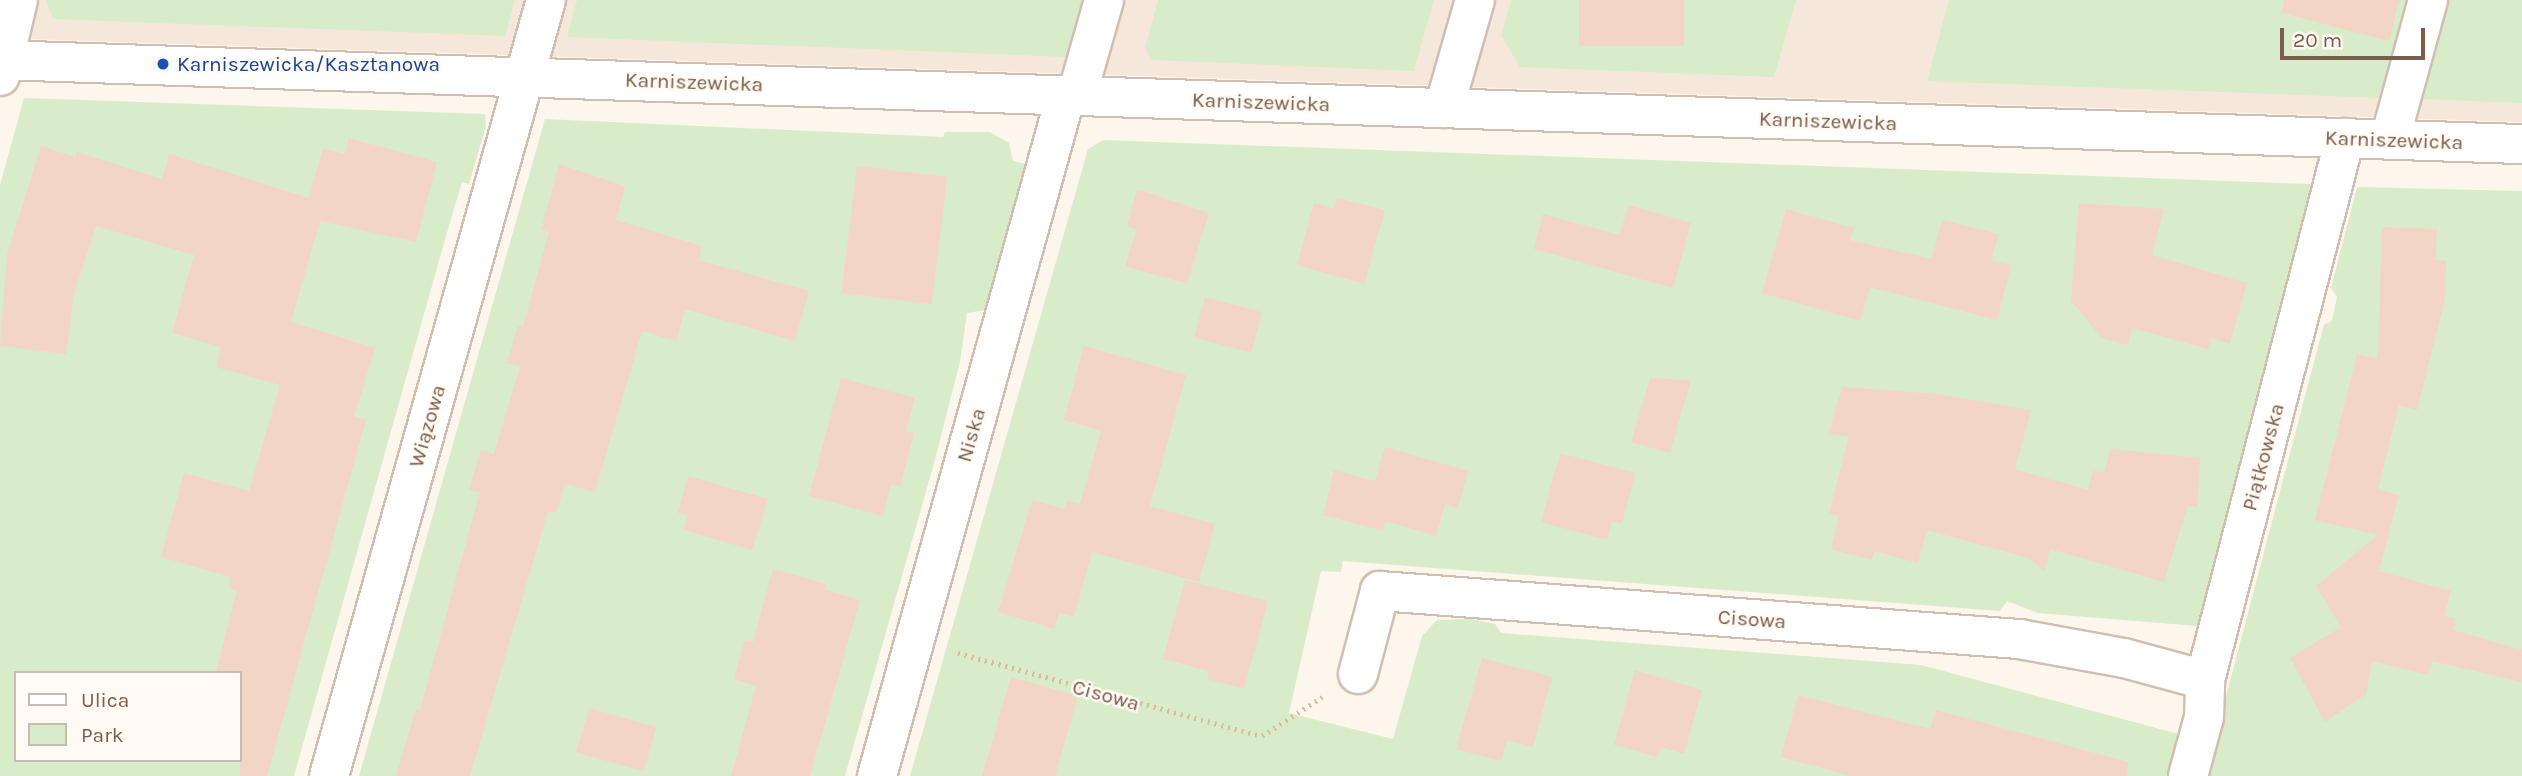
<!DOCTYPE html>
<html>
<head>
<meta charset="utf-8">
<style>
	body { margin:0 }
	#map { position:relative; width:2522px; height:776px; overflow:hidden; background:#fdf6ec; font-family:Karla,sans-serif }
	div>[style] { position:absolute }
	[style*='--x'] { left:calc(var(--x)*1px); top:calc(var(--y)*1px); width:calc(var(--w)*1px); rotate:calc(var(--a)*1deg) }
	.residential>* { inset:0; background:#f5e8da }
	.green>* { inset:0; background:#d8ecc9 }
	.building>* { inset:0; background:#f3d5c3; transform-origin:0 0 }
	.path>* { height:4.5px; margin-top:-2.25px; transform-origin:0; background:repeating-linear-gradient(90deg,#d9b8a5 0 2px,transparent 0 7px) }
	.roads { filter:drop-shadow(2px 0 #d1beb0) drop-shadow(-2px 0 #d1beb0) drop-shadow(0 2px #d1beb0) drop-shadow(0 -2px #d1beb0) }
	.minor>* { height:38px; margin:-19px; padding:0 19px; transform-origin:19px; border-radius:19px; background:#fff }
	.dots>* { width:19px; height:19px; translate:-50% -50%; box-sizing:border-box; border:4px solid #fffaf3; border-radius:50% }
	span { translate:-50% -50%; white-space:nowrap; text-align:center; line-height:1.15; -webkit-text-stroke:5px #fffaf3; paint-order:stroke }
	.transit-label { font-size:21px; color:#164399 }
	.left { translate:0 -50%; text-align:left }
	.street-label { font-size:21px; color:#7a5c4d }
	.legend { position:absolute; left:14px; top:671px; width:228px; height:91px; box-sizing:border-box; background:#fffaf3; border:2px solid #cabbb1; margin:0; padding:9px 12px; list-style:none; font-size:21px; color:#7a5c4d }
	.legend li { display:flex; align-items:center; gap:14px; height:35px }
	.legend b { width:35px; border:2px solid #cabbb1 }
	.scale { position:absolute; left:2280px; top:28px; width:145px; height:32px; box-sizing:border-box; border:4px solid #7a5c4d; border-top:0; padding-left:9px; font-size:21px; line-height:24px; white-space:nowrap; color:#7a5c4d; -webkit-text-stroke:5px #fffaf3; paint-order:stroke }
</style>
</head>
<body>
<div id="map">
	<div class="residential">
		<i style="clip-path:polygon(0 0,2522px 0,2522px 122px,0 38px)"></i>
	</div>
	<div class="green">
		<i style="clip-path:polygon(45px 0,515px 0,505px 36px,53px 19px)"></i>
		<i style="clip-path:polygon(577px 0,1083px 0,1067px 57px,567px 37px)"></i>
		<i style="clip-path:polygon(1158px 0,1434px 0,1414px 71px,1152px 60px,1145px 48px)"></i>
		<i style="clip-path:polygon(1511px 0,1796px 0,1774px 77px,1520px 67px,1501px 36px)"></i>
		<i style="clip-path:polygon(1949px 0,2407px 0,2380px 98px,1927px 81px)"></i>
		<i style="clip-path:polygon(2446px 0,2522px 0,2522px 103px,2420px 99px)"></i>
		<i style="clip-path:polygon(evenodd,24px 98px,485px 114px,486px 126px,469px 184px,462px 182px,446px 236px,294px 776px,0 776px,0 185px,24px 98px,16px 673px,240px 673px,240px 760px,16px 760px,16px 673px)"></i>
		<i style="clip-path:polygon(545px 119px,943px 137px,945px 132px,990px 132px,1009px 143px,1013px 161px,1027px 164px,985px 310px,967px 313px,960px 362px,933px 467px,845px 776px,359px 776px)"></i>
		<i style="clip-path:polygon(1103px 140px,2310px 184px,2313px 191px,2241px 483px,2235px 483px,2197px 626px,2038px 613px,2007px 601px,2000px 611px,1343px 561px,1341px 572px,1321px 571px,1289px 713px,1393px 739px,1422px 636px,1437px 620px,1470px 619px,1495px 624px,1501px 633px,1921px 665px,2186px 736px,2176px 776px,910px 776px,1088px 149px)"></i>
		<i style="clip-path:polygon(2357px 187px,2522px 191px,2522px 776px,2205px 776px,2319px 343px,2324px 325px,2332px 321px,2337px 297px,2331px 288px)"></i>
	</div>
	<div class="building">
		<i style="left:1579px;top:0;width:105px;height:46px"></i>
		<i style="clip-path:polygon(2284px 0,2399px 0,2389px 41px,2282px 13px)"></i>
		<i style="clip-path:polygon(349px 138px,437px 162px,416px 242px,320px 221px,291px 322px,375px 348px,354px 417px,366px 420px,267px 776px,240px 776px,240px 673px,216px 673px,237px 590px,228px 588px,231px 577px,161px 557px,184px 473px,249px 491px,280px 385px,216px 367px,221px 347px,172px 333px,194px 255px,96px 226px,74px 294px,66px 354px,0 346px,7px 255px,41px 146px,75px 157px,77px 152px,162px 179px,169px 154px,309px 198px,323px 148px,345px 154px)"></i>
		<i style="clip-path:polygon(559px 164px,625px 186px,616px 220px,702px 246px,699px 260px,809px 291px,795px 341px,685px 309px,676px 341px,642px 331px,595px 492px,565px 484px,556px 513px,548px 511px,470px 776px,396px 776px,416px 709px,420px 710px,480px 492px,469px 490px,481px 450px,494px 454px,520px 366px,507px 363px,518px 326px,523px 327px,549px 232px,541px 230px)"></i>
		<i style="left:857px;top:166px;width:91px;height:128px;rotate:7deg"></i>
		<i style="clip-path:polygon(1137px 189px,1209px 213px,1187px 284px,1125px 266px,1137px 229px,1127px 226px)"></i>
		<i style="clip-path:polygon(1337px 198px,1385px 210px,1364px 284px,1297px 265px,1314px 203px,1334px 209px)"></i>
		<i style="clip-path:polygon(2079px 203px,2164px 209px,2152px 255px,2247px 283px,2230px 344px,2211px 338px,2208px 349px,2132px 328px,2128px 345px,2102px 338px,2071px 301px)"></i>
		<i style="clip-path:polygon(1629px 205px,1691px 223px,1673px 288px,1534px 249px,1543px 214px,1619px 235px)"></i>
		<i style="clip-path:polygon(1786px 209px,1854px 228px,1850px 240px,1932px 259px,1942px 220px,1999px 234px,1991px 261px,2011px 265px,1997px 320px,1870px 287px,1860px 321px,1762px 293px)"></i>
		<i style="clip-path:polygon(2382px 227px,2437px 229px,2436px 260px,2446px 261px,2445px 299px,2417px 410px,2399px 405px,2378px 490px,2399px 495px,2379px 571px,2451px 591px,2444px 616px,2456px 619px,2453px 630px,2522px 650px,2522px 682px,2432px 661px,2428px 675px,2372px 661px,2366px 694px,2325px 722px,2290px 658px,2341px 627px,2316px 586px,2378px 535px,2315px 520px,2357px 354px,2378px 359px)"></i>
		<i style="left:1205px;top:297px;width:59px;height:42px;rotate:15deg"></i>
		<i style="clip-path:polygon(1084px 346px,1186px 375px,1150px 506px,1215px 524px,1199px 582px,1092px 552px,1074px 617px,1059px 613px,1054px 629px,998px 612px,1032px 500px,1065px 509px,1067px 500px,1080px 504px,1101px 431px,1064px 420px)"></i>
		<i style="clip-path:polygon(841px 378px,915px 398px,906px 431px,914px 433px,900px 487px,891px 484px,883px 516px,809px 496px)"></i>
		<i style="clip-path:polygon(1650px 378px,1691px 380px,1670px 453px,1631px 442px)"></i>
		<i style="clip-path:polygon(1842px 387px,1937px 394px,2031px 410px,2015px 469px,2088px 490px,2093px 471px,2105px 472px,2110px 449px,2200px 458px,2197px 508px,2188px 505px,2164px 582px,2050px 549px,2044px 571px,2028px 558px,1927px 530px,1918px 563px,1874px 551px,1872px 560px,1831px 549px,1839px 516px,1829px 513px,1849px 436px,1828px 435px)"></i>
		<i style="clip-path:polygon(1385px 447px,1468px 471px,1458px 508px,1445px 504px,1436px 536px,1385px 521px,1383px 531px,1323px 515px,1334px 470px,1375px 481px)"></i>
		<i style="clip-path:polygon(1560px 453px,1635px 473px,1622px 524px,1612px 521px,1607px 540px,1541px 522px)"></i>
		<i style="clip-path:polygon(688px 476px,768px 499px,752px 550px,684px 530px,688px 515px,678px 513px)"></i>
		<i style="clip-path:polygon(773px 569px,827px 584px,825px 590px,860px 600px,810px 776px,731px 776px,756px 686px,734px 679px,745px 640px,753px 642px)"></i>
		<i style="clip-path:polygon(1185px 580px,1268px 601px,1244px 689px,1207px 679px,1209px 671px,1163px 659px)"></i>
		<i style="clip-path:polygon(1482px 658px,1552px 677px,1533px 747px,1507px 740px,1501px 761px,1456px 749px)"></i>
		<i style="clip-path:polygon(1635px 670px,1702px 690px,1684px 754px,1661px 747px,1658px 757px,1614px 745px)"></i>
		<i style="clip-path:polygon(1011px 677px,1078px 696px,1055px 776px,982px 776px)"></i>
		<i style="clip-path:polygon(1798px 695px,1930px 729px,1936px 710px,2128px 762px,2127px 776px,1851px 776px,1781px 757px)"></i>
		<i style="left:589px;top:708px;width:70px;height:46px;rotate:16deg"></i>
	</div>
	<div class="path">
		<i style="--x:958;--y:653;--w:315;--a:15.3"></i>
		<i style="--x:1262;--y:736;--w:72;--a:-33"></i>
	</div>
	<div class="roads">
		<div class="minor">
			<i style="--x:0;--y:60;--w:2523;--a:1.91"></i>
			<i style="--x:0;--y:76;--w:78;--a:-76.7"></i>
			<i style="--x:1077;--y:95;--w:99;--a:-74.1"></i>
			<i style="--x:1444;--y:108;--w:112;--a:-74"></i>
			<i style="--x:2390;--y:139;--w:144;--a:-74.7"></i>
			<i style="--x:1358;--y:674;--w:86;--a:-75.2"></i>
			<i style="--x:1380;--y:591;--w:641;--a:4.3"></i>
			<i style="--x:2019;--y:639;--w:107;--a:10.3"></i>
			<i style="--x:2124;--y:658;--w:84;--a:15.2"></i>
			<i style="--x:329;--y:776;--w:806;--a:-74.38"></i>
			<i style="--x:877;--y:776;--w:707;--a:-74.49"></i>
			<i style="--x:2188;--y:776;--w:61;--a:-74.8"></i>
			<i style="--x:2204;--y:717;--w:37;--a:-88"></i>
			<i style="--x:2205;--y:680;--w:560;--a:-75.52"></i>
		</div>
	</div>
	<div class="dots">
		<i style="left:163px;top:64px;background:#1a4fb4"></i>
	</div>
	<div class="transit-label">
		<span class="left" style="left:177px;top:64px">Karniszewicka/Kasztanowa</span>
	</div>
	<div class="street-label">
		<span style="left:694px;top:82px;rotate:2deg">Karniszewicka</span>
		<span style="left:1261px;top:102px;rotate:2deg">Karniszewicka</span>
		<span style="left:1828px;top:121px;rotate:2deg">Karniszewicka</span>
		<span style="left:2394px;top:140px;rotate:2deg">Karniszewicka</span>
		<span style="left:427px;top:426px;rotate:-74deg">Wiązowa</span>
		<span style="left:971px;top:435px;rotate:-74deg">Niska</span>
		<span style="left:2263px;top:457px;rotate:-75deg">Piątkowska</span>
		<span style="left:1752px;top:619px;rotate:4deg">Cisowa</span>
		<span style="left:1106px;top:695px;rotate:15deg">Cisowa</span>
	</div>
	<ul class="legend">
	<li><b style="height:9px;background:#fff"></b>Ulica</li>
	<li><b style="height:19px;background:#d8ecc9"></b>Park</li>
	</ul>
	<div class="scale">20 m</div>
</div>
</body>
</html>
